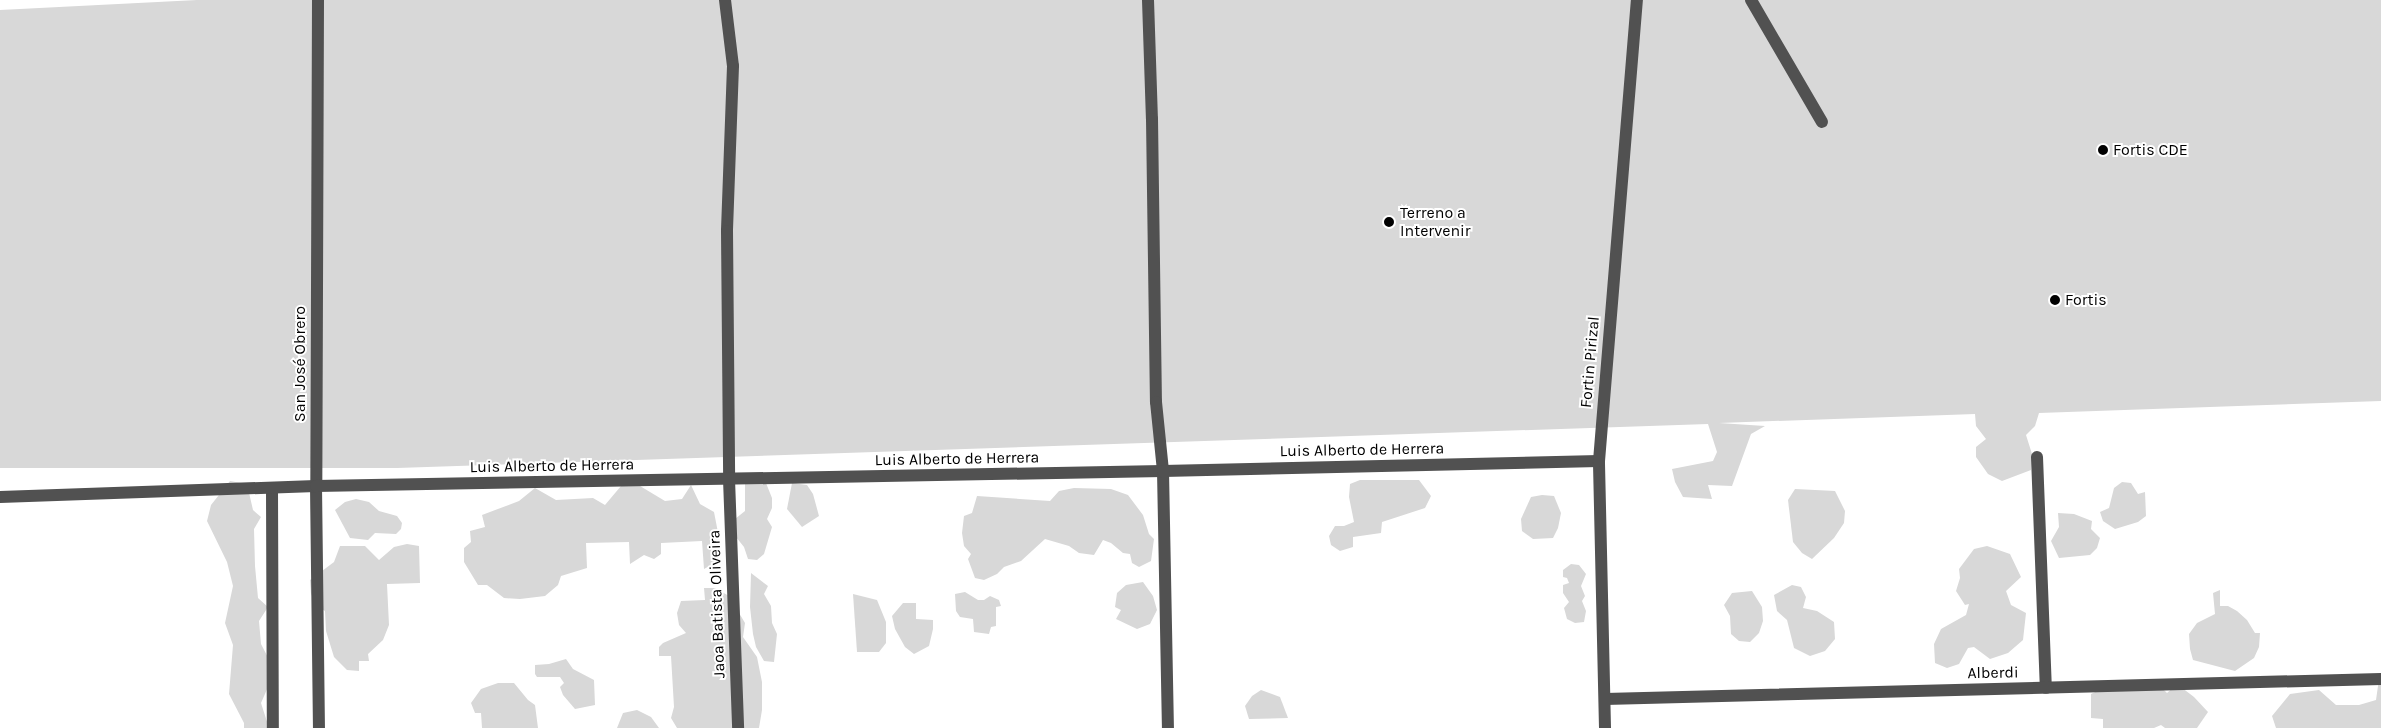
<!DOCTYPE html>
<html>
<head>
<meta charset="utf-8">
<style>
	body { margin:0 }
	#map { position:relative; width:2381px; height:728px; overflow:hidden; background:#fff; font-family:Karla,sans-serif }
	div>[style] { position:absolute }
	[style*='--x'] { left:calc(var(--x)*1px); top:calc(var(--y)*1px); width:calc(var(--w)*1px); rotate:calc(var(--a)*1deg) }
	.green>* { inset:0; background:#d8d8d8 }
	.minor>* { height:12px; margin:-6px; padding:0 6px; transform-origin:6px; border-radius:6px; background:#515151 }
	.dots>* { width:14px; height:14px; translate:-50% -50%; box-sizing:border-box; border:2px solid #fff; border-radius:50% }
	span { translate:-50% -50%; white-space:nowrap; text-align:center; line-height:1.15; -webkit-text-stroke:4px #fff; paint-order:stroke }
	.poi-label { font-size:16px; color:#000 }
	.left { translate:0 -50%; text-align:left }
	.street-label { font-size:16px; color:#000 }
</style>
</head>
<body>
<div id="map">
	<div class="green">
		<i style="clip-path:polygon(197px 0,2381px 0,2381px 401px,2039px 413px,2035px 426px,2026px 435px,2032px 454px,2031px 470px,2002px 481px,1988px 474px,1976px 457px,1976px 447px,1986px 439px,1976px 426px,1975px 414px,1719px 423px,1765px 426px,1751px 434px,1732px 486px,1708px 485px,1712px 499px,1683px 497px,1675px 482px,1672px 469px,1713px 461px,1717px 452px,1708px 424px,397px 468px,0 468px,0 10px)"></i>
		<i style="clip-path:polygon(1360px 480px,1419px 480px,1431px 496px,1425px 508px,1382px 522px,1381px 533px,1353px 537px,1353px 547px,1340px 551px,1331px 545px,1329px 536px,1335px 526px,1344px 526px,1354px 522px,1349px 497px,1350px 484px)"></i>
		<i style="clip-path:polygon(230px 481px,247px 484px,253px 510px,261px 517px,254px 529px,255px 566px,258px 598px,268px 607px,259px 621px,261px 644px,275px 671px,261px 703px,269px 728px,244px 728px,244px 723px,229px 694px,233px 645px,225px 623px,233px 586px,227px 562px,207px 521px,211px 505px)"></i>
		<i style="clip-path:polygon(2122px 482px,2131px 483px,2138px 494px,2145px 492px,2146px 516px,2138px 522px,2115px 529px,2103px 521px,2100px 512px,2109px 508px,2114px 488px)"></i>
		<i style="clip-path:polygon(745px 483px,766px 483px,772px 498px,772px 508px,767px 519px,772px 527px,764px 554px,757px 560px,748px 559px,744px 547px,736px 537px,735px 519px,745px 511px)"></i>
		<i style="clip-path:polygon(792px 483px,807px 485px,813px 494px,819px 516px,802px 527px,787px 509px)"></i>
		<i style="clip-path:polygon(691px 485px,700px 504px,714px 512px,721px 548px,713px 564px,704px 569px,702px 541px,661px 543px,661px 554px,654px 559px,644px 555px,630px 564px,629px 542px,586px 543px,587px 568px,561px 576px,558px 585px,545px 596px,520px 599px,504px 598px,487px 585px,478px 585px,464px 562px,464px 548px,471px 542px,470px 531px,485px 527px,482px 515px,519px 501px,535px 488px,556px 500px,593px 498px,605px 505px,621px 486px,640px 486px,665px 501px,682px 499px)"></i>
		<i style="clip-path:polygon(1074px 488px,1111px 489px,1128px 495px,1143px 515px,1149px 534px,1154px 539px,1151px 561px,1139px 567px,1132px 563px,1130px 554px,1123px 553px,1111px 543px,1103px 540px,1094px 555px,1079px 553px,1069px 546px,1045px 539px,1021px 561px,1004px 567px,997px 574px,984px 580px,975px 578px,968px 559px,971px 554px,964px 546px,962px 533px,964px 516px,972px 513px,977px 496px,1050px 501px,1059px 491px)"></i>
		<i style="clip-path:polygon(1795px 489px,1835px 491px,1845px 511px,1844px 523px,1834px 538px,1812px 559px,1802px 553px,1793px 542px,1788px 500px)"></i>
		<i style="clip-path:polygon(1542px 495px,1554px 496px,1561px 513px,1558px 528px,1553px 538px,1533px 539px,1522px 531px,1521px 519px,1531px 497px)"></i>
		<i style="clip-path:polygon(356px 499px,369px 502px,379px 511px,397px 516px,402px 523px,401px 529px,396px 534px,375px 533px,368px 540px,350px 538px,335px 510px,345px 502px)"></i>
		<i style="clip-path:polygon(2058px 513px,2074px 514px,2092px 521px,2091px 529px,2100px 538px,2097px 548px,2090px 555px,2059px 558px,2051px 541px,2059px 527px)"></i>
		<i style="clip-path:polygon(407px 544px,419px 546px,420px 583px,387px 584px,389px 625px,383px 640px,368px 654px,369px 661px,359px 661px,359px 671px,347px 670px,334px 657px,326px 631px,325px 611px,317px 606px,311px 594px,310px 580px,334px 562px,340px 546px,365px 546px,379px 560px,394px 547px)"></i>
		<i style="clip-path:polygon(1987px 546px,2010px 554px,2021px 577px,2006px 591px,2011px 605px,2026px 613px,2023px 640px,2008px 653px,1990px 659px,1974px 647px,1968px 648px,1959px 664px,1947px 668px,1935px 663px,1934px 644px,1941px 629px,1966px 615px,1969px 604px,1965px 605px,1956px 591px,1960px 578px,1959px 569px,1974px 549px)"></i>
		<i style="clip-path:polygon(1571px 564px,1579px 565px,1586px 574px,1581px 586px,1585px 596px,1582px 601px,1586px 611px,1584px 622px,1575px 623px,1567px 619px,1564px 608px,1569px 602px,1563px 593px,1563px 585px,1569px 583px,1567px 578px,1563px 577px,1563px 570px)"></i>
		<i style="clip-path:polygon(751px 573px,768px 586px,764px 594px,771px 606px,772px 623px,777px 634px,774px 662px,764px 661px,756px 647px,753px 634px,750px 607px)"></i>
		<i style="clip-path:polygon(1143px 582px,1153px 596px,1157px 610px,1150px 624px,1137px 629px,1116px 619px,1121px 610px,1115px 607px,1117px 593px,1126px 585px)"></i>
		<i style="clip-path:polygon(1792px 585px,1801px 587px,1806px 597px,1803px 608px,1817px 611px,1834px 622px,1835px 639px,1825px 651px,1810px 656px,1794px 648px,1787px 620px,1777px 611px,1774px 595px)"></i>
		<i style="clip-path:polygon(704px 588px,715px 588px,729px 596px,745px 623px,743px 637px,757px 657px,762px 682px,762px 710px,759px 728px,677px 728px,671px 718px,674px 707px,671px 656px,659px 656px,659px 647px,663px 643px,686px 633px,679px 625px,677px 613px,681px 601px,705px 600px)"></i>
		<i style="clip-path:polygon(2220px 590px,2220px 606px,2228px 606px,2237px 611px,2247px 620px,2255px 633px,2260px 633px,2259px 647px,2254px 658px,2235px 671px,2193px 660px,2190px 649px,2189px 634px,2197px 623px,2215px 614px,2213px 593px)"></i>
		<i style="clip-path:polygon(1752px 591px,1762px 607px,1763px 621px,1759px 633px,1750px 642px,1739px 641px,1731px 634px,1730px 616px,1724px 605px,1732px 593px)"></i>
		<i style="clip-path:polygon(965px 592px,978px 600px,984px 600px,990px 596px,999px 600px,1001px 606px,996px 607px,996px 626px,991px 627px,989px 634px,974px 632px,973px 619px,960px 617px,956px 611px,955px 594px)"></i>
		<i style="clip-path:polygon(853px 594px,877px 600px,886px 622px,886px 643px,879px 652px,857px 652px)"></i>
		<i style="clip-path:polygon(903px 603px,916px 603px,916px 619px,933px 620px,933px 629px,929px 646px,914px 654px,905px 647px,895px 629px,892px 616px)"></i>
		<i style="clip-path:polygon(566px 659px,573px 669px,594px 680px,595px 705px,575px 709px,563px 695px,560px 687px,564px 683px,560px 677px,537px 677px,535px 674px,535px 665px,549px 664px)"></i>
		<i style="clip-path:polygon(2381px 678px,2381px 728px,2276px 728px,2272px 716px,2290px 694px,2319px 690px,2336px 705px,2359px 705px,2376px 700px,2379px 679px)"></i>
		<i style="clip-path:polygon(498px 683px,514px 683px,528px 700px,535px 705px,538px 728px,482px 728px,481px 713px,475px 713px,471px 703px,481px 689px)"></i>
		<i style="clip-path:polygon(2177px 684px,2194px 697px,2208px 712px,2197px 728px,2165px 728px,2161px 725px,2154px 728px,2103px 728px,2103px 719px,2091px 718px,2091px 694px,2108px 686px,2159px 685px,2167px 693px)"></i>
		<i style="clip-path:polygon(1261px 690px,1280px 697px,1288px 718px,1249px 719px,1245px 706px,1252px 696px)"></i>
		<i style="clip-path:polygon(637px 710px,651px 717px,659px 728px,617px 728px,623px 713px)"></i>
	</div>
	<div class="minor">
		<i style="--x:318;--y:0;--w:486;--a:90.2"></i>
		<i style="--x:316;--y:486;--w:242;--a:89.3"></i>
		<i style="--x:725;--y:0;--w:66;--a:83.1"></i>
		<i style="--x:733;--y:66;--w:165;--a:92.1"></i>
		<i style="--x:727;--y:231;--w:248;--a:89.5"></i>
		<i style="--x:729;--y:479;--w:249;--a:87.9"></i>
		<i style="--x:1148;--y:0;--w:119;--a:88.1"></i>
		<i style="--x:1152;--y:119;--w:283;--a:89.2"></i>
		<i style="--x:1156;--y:402;--w:69;--a:84.2"></i>
		<i style="--x:1163;--y:471;--w:257;--a:88.9"></i>
		<i style="--x:1751;--y:0;--w:141;--a:59.8"></i>
		<i style="--x:2037;--y:457;--w:231;--a:87.8"></i>
		<i style="--x:272;--y:488;--w:240;--a:89.8"></i>
		<i style="--x:0;--y:497;--w:316;--a:-2"></i>
		<i style="--x:316;--y:486;--w:847;--a:-1.01"></i>
		<i style="--x:1163;--y:471;--w:436;--a:-1.3"></i>
		<i style="--x:1605;--y:699;--w:776;--a:-1.48"></i>
		<i style="--x:1605;--y:728;--w:267;--a:-91.3"></i>
		<i style="--x:1599;--y:461;--w:463;--a:-85.3"></i>
	</div>
	<div class="dots">
		<i style="left:2103px;top:150px;background:#000"></i>
		<i style="left:1389px;top:222px;background:#000"></i>
		<i style="left:2055px;top:300px;background:#000"></i>
	</div>
	<div class="poi-label">
		<span class="left" style="left:2113px;top:150px">Fortis CDE</span>
		<span class="left" style="left:1400px;top:222px">Terreno a<br>Intervenir</span>
		<span class="left" style="left:2065px;top:300px">Fortis</span>
	</div>
	<div class="street-label">
		<span style="left:1590px;top:362px;rotate:-85deg">Fortin Pirizal</span>
		<span style="left:300px;top:364px;rotate:-90deg">San José Obrero</span>
		<span style="left:1362px;top:450px;rotate:-1deg">Luis Alberto de Herrera</span>
		<span style="left:957px;top:459px;rotate:-1deg">Luis Alberto de Herrera</span>
		<span style="left:552px;top:466px;rotate:-1deg">Luis Alberto de Herrera</span>
		<span style="left:717px;top:604px;rotate:-92deg">Jaoa Batista Oliveira</span>
		<span style="left:1993px;top:673px;rotate:-1deg">Alberdi</span>
	</div>
</div>
</body>
</html>
